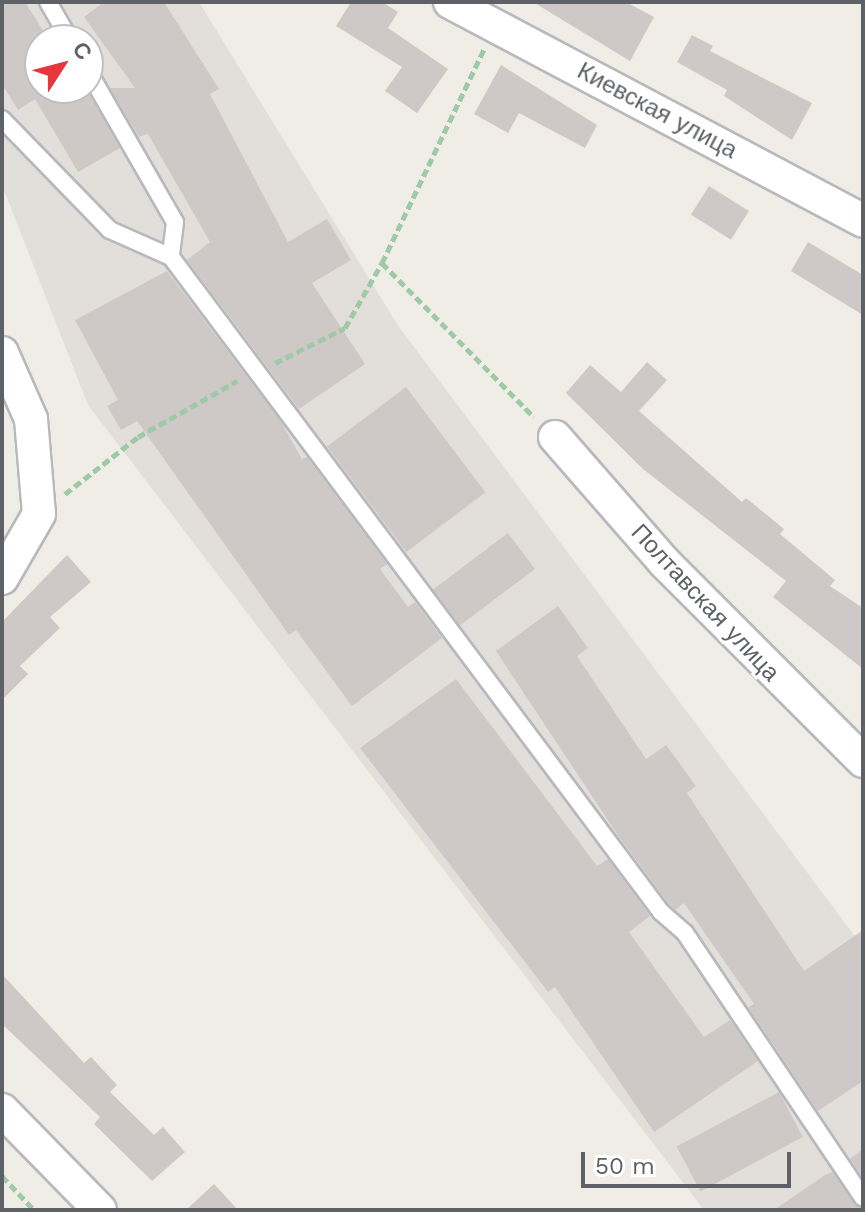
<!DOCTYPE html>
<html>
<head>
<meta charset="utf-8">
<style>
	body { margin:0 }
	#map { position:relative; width:865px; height:1212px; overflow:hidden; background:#f0ede6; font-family:"Work Sans",sans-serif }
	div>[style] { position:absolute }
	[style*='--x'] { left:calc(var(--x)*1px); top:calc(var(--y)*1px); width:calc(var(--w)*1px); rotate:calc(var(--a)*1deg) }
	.industrial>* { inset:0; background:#e2dfdb }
	.building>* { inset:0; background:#cec9c6; transform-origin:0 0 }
	.path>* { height:5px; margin-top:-2.5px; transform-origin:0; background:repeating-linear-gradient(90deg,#9ecaa6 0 8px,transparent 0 12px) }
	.roads { filter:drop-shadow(2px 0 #b7b9bd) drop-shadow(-2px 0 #b7b9bd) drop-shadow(0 2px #b7b9bd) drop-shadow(0 -2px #b7b9bd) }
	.lane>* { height:16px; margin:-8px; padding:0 8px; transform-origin:8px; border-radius:8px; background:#fff }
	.street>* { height:32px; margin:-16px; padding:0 16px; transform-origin:16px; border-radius:16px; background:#fff }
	span { translate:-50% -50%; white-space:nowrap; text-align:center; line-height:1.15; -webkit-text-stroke:6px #fff; paint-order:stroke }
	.street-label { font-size:24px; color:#5e6266 }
	.frame { position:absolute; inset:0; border:4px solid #5e6266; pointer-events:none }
	.north { position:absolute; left:24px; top:24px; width:80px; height:80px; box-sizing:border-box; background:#fff; border:2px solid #bfc0c2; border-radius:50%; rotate:54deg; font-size:22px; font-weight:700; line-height:32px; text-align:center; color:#5e6266 }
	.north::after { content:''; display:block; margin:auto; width:28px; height:36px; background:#e5373c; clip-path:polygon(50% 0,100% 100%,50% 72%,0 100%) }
	.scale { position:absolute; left:581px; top:1152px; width:210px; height:36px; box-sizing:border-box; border:4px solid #5e6266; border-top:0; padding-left:10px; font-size:24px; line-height:28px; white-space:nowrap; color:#5e6266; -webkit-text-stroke:6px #fff; paint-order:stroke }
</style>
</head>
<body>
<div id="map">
	<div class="industrial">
		<i style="clip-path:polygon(evenodd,2px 2px,199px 2px,399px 327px,863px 947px,863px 1210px,704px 1210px,88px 405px,2px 185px,2px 2px,40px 40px,88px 40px,88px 88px,40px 88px,40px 40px)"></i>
	</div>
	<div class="building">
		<i style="clip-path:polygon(2px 2px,25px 2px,49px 40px,40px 40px,40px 88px,85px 88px,120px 148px,78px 172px,35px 99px,18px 110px,2px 84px)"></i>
		<i style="clip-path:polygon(104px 2px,164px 2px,219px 89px,210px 94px,288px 242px,327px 219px,351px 260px,312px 283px,365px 364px,299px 409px,187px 260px,210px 242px,148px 134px,139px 137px,110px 88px,135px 88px,84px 17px)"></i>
		<i style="clip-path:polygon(351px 2px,382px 2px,398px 12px,388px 28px,448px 69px,417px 113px,385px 91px,402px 67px,336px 26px)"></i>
		<i style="clip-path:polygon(533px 2px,626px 2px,654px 17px,630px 61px)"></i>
		<i style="clip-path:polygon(692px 35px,713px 46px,710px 51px,812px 103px,792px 140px,724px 96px,727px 90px,677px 62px)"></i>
		<i style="clip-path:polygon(501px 65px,597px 125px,585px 148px,519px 113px,508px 133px,474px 114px)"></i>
		<i style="left:709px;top:186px;width:47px;height:34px;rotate:32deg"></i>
		<i style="clip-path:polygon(808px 242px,863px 275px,863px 315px,791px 271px)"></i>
		<i style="clip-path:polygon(167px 271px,281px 422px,302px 459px,307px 457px,387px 564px,380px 569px,408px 607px,415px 602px,442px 638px,352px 706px,296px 630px,289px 635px,137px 421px,121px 430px,107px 406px,118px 400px,75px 320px)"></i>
		<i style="clip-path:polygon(647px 362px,667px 380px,639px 411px,742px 502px,746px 498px,784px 529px,780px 534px,835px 580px,830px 586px,863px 608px,863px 669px,773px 597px,786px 581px,643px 469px,566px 393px,590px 365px,621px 392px)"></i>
		<i style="left:406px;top:387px;width:132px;height:99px;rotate:53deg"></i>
		<i style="left:508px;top:533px;width:45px;height:94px;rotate:53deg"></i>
		<i style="clip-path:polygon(67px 555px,91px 582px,50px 617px,60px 628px,20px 666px,28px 674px,2px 700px,2px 622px)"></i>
		<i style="clip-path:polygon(558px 606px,588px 648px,577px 656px,646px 759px,666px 745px,696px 786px,687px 793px,804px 971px,863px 930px,863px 1081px,818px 1111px,748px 1007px,754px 1004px,684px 903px,675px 910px,668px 903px,619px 837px,496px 651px)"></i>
		<i style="clip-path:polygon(456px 679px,597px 866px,608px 859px,650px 916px,629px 932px,704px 1037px,730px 1020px,758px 1061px,654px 1132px,555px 987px,548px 992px,360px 748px)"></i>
		<i style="clip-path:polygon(2px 974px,84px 1063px,91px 1057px,117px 1085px,110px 1092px,154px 1135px,163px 1127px,185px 1152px,152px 1181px,94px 1124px,100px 1117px,2px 1024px)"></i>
		<i style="left:779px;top:1092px;width:51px;height:116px;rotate:62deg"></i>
		<i style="clip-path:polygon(863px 1149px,863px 1178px,850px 1159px)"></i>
		<i style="clip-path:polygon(832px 1172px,863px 1210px,774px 1210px,825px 1175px)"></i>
		<i style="clip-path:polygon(214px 1184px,238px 1210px,186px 1210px)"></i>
	</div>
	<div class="path">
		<i style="--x:382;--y:263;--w:216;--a:45.4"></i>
		<i style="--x:275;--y:363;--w:78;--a:-26.6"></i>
		<i style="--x:345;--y:328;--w:75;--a:-60.4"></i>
		<i style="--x:382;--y:263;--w:237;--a:-64.5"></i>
		<i style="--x:65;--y:494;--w:93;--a:-38"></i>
		<i style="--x:138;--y:437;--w:114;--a:-29.5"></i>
		<i style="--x:2;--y:1176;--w:47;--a:46.7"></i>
	</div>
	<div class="roads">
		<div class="lane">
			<i style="--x:48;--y:2;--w:44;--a:59.9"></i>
			<i style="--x:88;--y:71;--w:174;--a:60.1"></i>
			<i style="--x:175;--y:222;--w:35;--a:97"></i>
			<i style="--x:171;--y:257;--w:818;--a:53.2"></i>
			<i style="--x:661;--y:912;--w:32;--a:41"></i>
			<i style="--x:685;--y:933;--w:319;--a:56.1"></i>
			<i style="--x:2;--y:119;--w:155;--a:45.8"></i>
			<i style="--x:110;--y:230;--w:67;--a:23.9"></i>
		</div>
		<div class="street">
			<i style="--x:450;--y:2;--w:467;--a:27.9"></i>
			<i style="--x:2;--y:353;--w:72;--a:66.3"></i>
			<i style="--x:31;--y:419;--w:95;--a:85.2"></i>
			<i style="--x:39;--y:514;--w:74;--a:120"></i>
			<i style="--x:555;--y:437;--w:167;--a:48.9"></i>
			<i style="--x:665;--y:563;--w:280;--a:45"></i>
			<i style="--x:2;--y:1110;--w:140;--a:45.6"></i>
		</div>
	</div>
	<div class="street-label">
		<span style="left:657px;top:111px;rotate:28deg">Киевская улица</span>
		<span style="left:705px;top:603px;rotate:47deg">Полтавская улица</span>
	</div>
	<div class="frame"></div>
	<div class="north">С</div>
	<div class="scale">50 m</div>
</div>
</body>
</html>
